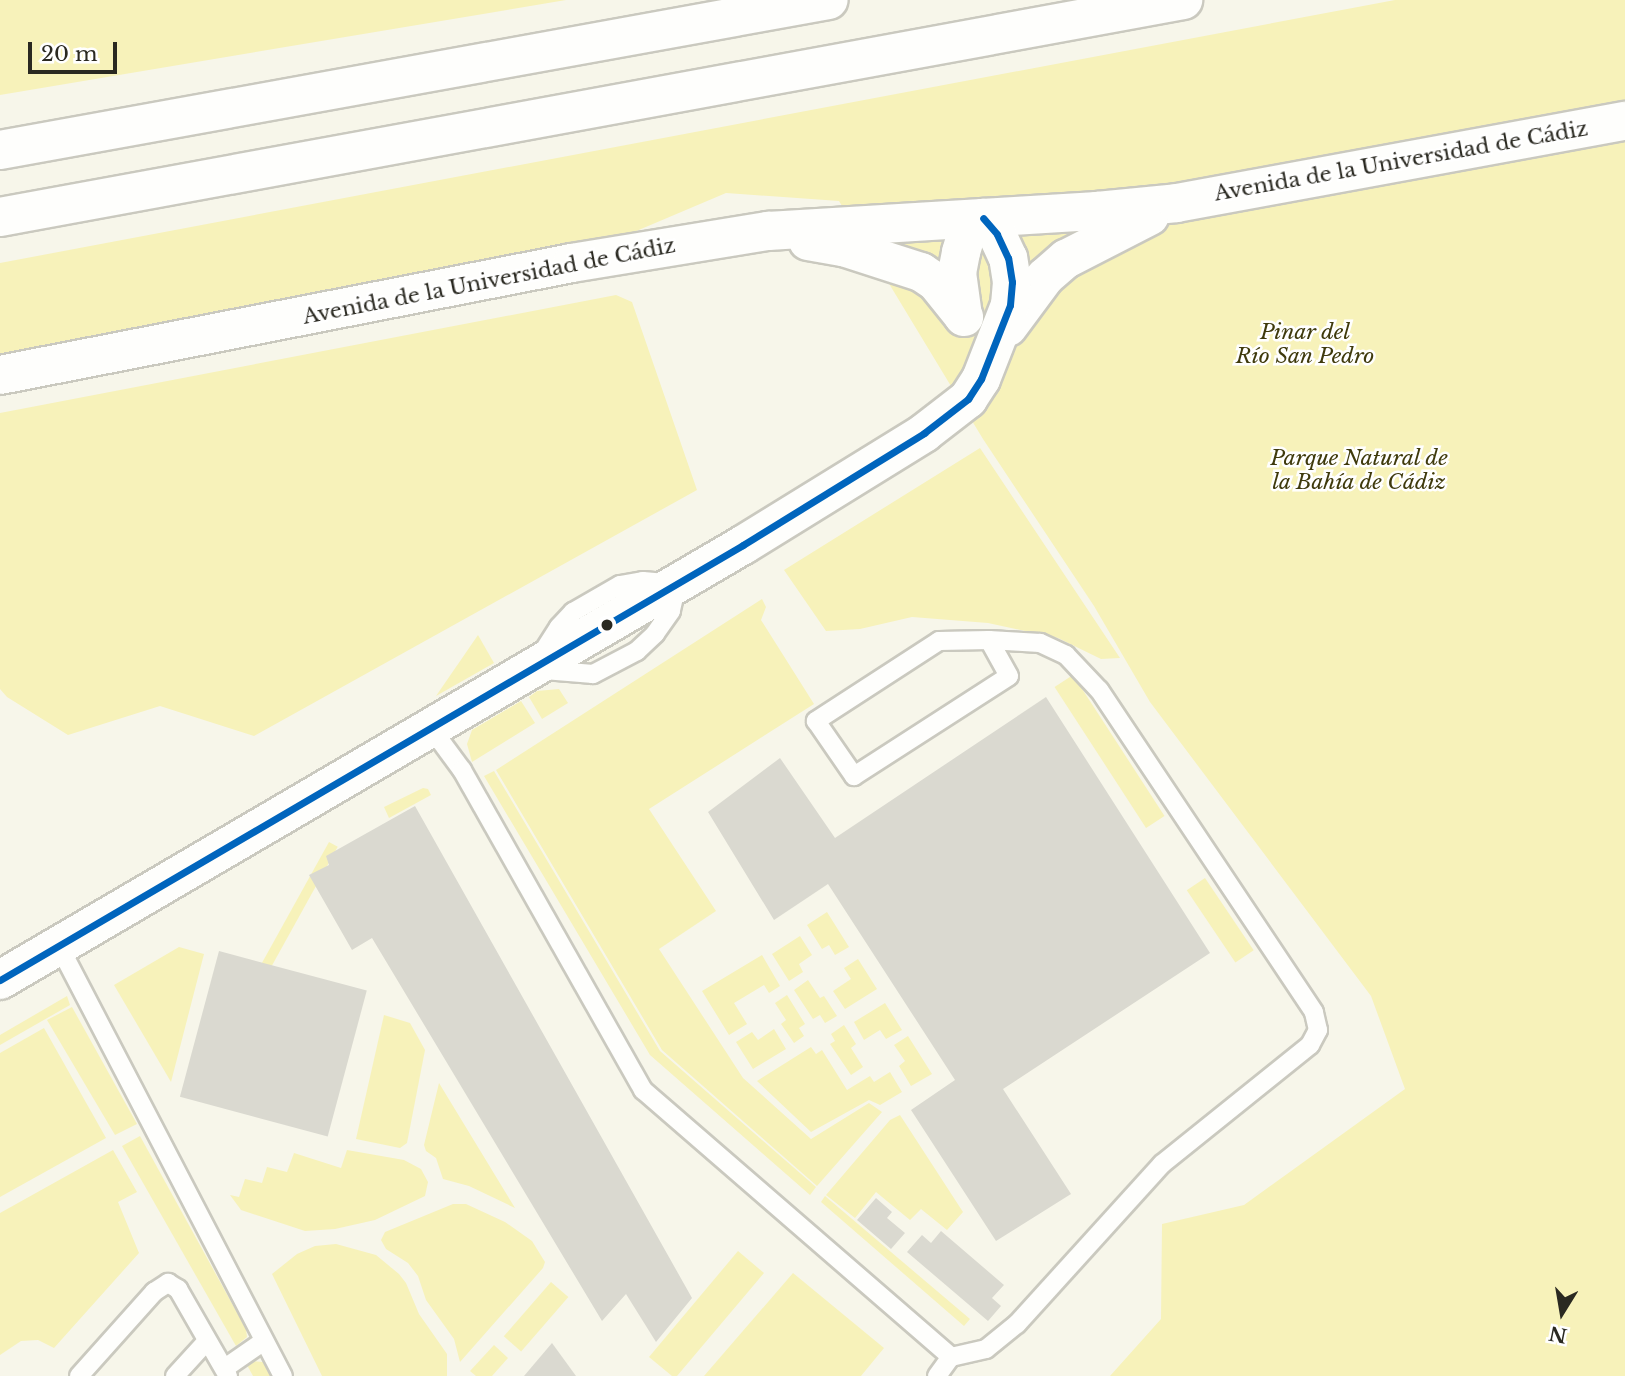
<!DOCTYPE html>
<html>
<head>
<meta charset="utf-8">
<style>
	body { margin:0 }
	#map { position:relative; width:1625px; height:1376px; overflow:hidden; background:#f7f6ea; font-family:"Libre Baskerville",serif }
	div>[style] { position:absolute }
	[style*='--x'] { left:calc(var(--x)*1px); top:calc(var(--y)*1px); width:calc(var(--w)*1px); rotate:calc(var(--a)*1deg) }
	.green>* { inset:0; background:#f7f2ba; transform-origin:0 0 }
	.building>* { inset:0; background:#dad9d0; transform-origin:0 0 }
	.roads { filter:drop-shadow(2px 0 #cac9bf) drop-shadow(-2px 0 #cac9bf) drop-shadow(0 2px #cac9bf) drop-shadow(0 -2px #cac9bf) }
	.lane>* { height:18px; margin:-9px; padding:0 9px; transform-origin:9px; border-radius:9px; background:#fefefc }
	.secondary>* { height:38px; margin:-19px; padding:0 19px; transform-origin:19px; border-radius:19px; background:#fefefc }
	.highway>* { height:38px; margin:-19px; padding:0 19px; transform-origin:19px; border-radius:19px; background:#fefefc }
	.bus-1>* { height:7px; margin:-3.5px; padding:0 3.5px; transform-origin:3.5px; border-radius:3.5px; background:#0065bd }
	.dots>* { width:19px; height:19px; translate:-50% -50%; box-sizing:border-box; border:4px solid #fff; border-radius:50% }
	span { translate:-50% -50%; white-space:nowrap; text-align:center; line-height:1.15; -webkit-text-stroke:5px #fff; paint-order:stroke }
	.street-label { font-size:21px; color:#2a2921 }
	.park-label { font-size:21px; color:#3f3a0c; font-style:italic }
	.north { position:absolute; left:1527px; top:1278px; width:70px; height:70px; -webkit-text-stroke:5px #fff; paint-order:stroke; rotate:191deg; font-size:19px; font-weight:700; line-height:28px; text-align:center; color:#2a2921 }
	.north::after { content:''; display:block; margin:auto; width:24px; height:32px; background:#2a2921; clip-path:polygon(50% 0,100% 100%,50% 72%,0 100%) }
	.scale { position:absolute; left:28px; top:42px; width:89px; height:32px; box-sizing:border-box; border:4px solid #2a2921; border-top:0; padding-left:9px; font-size:21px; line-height:24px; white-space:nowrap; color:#2a2921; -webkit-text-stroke:5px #fff; paint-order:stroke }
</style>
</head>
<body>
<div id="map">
	<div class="green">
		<i style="clip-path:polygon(0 0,566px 0,0 95px)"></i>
		<i style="clip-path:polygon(1395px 0,1625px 0,1625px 1376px,1110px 1376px,1161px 1319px,1162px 1224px,1244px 1205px,1405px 1089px,1371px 996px,1150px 702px,1094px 606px,983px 439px,839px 201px,726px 193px,634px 232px,538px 255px,0 360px,0 263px)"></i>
		<i style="clip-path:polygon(616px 295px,632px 302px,697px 490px,254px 736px,160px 706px,68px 735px,7px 697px,0 689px,0 413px)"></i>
		<i style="clip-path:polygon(980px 448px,1120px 658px,1101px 659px,1058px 638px,988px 623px,912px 617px,860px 629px,826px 631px,784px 570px)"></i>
		<i style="clip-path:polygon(762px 599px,766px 607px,761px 620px,814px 704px,649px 809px,716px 911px,659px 949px,743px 1078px,811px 1139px,869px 1103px,882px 1112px,817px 1186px,662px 1050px,496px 770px)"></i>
		<i style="clip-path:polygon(478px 635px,494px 663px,436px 696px)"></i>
		<i style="left:1073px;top:675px;width:168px;height:22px;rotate:57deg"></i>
		<i style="clip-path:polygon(559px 689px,568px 703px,542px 719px,529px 697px,537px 691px)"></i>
		<i style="clip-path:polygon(521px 701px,535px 723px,472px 762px,467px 744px,472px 730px)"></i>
		<i style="clip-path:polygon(494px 771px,660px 1051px,816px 1187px,810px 1195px,650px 1055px,484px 776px)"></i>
		<i style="clip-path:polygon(423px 788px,428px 789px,431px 795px,389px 818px,384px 807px)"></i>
		<i style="left:329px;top:842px;width:10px;height:243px;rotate:29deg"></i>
		<i style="left:1205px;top:878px;width:87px;height:22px;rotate:56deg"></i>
		<i style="clip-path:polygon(827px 912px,849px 947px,835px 955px,829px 945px,822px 949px,807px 925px)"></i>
		<i style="clip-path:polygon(800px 936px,812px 955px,799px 964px,803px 972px,789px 981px,772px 954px)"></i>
		<i style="clip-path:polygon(179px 947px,204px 954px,171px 1082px,114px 985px)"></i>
		<i style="clip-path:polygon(762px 955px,780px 986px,769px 993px,764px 985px,734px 1003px,747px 1024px,729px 1035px,702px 991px)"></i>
		<i style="clip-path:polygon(858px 959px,877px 989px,845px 1009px,833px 991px,851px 979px,844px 968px)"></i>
		<i style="clip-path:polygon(808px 980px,820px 998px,824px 996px,837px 1016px,825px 1023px,820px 1015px,813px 1019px,794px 990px)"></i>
		<i style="clip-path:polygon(787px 995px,805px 1024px,799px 1028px,804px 1036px,794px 1043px,781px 1024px,786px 1020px,775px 1003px)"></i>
		<i style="clip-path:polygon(67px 996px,70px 1005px,0 1045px,0 1035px)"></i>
		<i style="clip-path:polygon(885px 1003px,902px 1030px,886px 1039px,880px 1030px,864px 1040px,854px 1022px)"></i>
		<i style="clip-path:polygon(72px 1007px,137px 1124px,115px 1135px,47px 1020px)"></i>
		<i style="clip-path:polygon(384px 1015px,410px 1023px,425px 1050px,407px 1143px,400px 1148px,356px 1139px)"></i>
		<i style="clip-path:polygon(844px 1025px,856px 1044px,851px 1048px,863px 1067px,851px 1075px,830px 1044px,835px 1041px,831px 1034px)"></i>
		<i style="clip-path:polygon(44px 1028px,106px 1138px,0 1197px,0 1053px)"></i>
		<i style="clip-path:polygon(774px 1029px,786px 1049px,753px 1069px,736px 1042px,752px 1032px,758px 1040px)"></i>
		<i style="clip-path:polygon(908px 1036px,932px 1074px,911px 1086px,899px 1066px,905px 1061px,894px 1045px)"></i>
		<i style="clip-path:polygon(811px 1047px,816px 1054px,822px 1050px,847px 1090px,870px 1076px,874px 1082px,890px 1072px,902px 1092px,880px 1105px,869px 1100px,811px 1132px,757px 1081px)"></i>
		<i style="clip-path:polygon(439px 1083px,515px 1208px,469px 1186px,443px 1179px,436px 1158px,426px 1151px,424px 1145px)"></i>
		<i style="clip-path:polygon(900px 1115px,963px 1212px,947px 1230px,921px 1209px,910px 1220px,876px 1192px,855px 1218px,826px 1195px,890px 1120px)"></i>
		<i style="clip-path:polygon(140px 1136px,246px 1329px,247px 1337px,236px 1346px,122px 1146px)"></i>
		<i style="clip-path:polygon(113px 1150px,137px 1192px,118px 1202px,139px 1253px,54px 1348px,38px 1340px,21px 1341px,0 1355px,0 1213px)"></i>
		<i style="clip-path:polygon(347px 1150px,404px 1160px,421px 1169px,428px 1182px,425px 1196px,375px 1220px,335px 1229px,305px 1231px,241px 1210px,230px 1195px,239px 1197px,245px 1179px,262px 1183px,267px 1167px,287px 1172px,294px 1153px,341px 1168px)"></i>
		<i style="clip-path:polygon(825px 1196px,970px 1319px,964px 1326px,821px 1202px)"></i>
		<i style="clip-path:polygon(453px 1204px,466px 1204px,505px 1222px,532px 1241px,545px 1262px,543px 1268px,460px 1362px,454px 1339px,426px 1300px,418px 1276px,408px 1263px,386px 1249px,381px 1240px,385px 1232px)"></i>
		<i style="clip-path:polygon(336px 1244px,376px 1255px,399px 1274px,406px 1283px,419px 1314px,447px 1354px,447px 1376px,322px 1376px,272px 1274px,297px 1254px,315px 1246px)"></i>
		<i style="clip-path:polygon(738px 1251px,764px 1273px,677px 1376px,672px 1376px,649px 1357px)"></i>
		<i style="clip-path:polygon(793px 1273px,884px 1348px,861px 1376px,704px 1376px)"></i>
		<i style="left:551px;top:1282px;width:23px;height:72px;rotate:41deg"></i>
		<i style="clip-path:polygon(494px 1345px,508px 1358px,492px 1376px,476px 1376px,470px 1371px)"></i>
		<i style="clip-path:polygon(252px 1361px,263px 1362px,271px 1376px,253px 1376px,247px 1365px)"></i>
	</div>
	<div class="building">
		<i style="clip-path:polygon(1046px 697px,1210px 953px,1003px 1089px,1071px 1194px,996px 1241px,911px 1110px,955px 1080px,828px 884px,774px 920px,708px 812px,780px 758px,835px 838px)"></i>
		<i style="clip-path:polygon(415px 806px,692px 1298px,656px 1342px,626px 1294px,602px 1321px,372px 938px,352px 950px,309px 875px,329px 865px,326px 856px)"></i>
		<i style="left:219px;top:951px;width:153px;height:151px;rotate:15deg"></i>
		<i style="clip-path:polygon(876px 1198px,892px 1212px,887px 1218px,905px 1233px,891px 1249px,857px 1220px)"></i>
		<i style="clip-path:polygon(941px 1231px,1004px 1285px,992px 1298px,1001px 1306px,988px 1321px,907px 1252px,922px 1235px,931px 1243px)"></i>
		<i style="clip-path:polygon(552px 1343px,576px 1376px,524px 1376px)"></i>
	</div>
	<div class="roads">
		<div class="lane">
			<i style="--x:643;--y:581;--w:34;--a:5"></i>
			<i style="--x:677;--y:584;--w:28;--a:103"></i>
			<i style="--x:671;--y:611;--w:28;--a:125"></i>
			<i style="--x:655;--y:634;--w:25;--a:137"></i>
			<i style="--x:637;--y:651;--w:50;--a:152.4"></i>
			<i style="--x:593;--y:674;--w:61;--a:-175.3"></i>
			<i style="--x:532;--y:669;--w:50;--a:-57.3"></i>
			<i style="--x:559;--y:627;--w:21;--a:-47"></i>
			<i style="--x:573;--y:612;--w:54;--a:-29.9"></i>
			<i style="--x:620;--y:585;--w:23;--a:-10"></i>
			<i style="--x:431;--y:728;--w:52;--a:53.6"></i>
			<i style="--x:462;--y:770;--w:368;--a:60.5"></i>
			<i style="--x:643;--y:1090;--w:408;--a:40.9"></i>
			<i style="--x:59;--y:946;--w:485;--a:62.5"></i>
			<i style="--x:225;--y:1368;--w:47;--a:-34.7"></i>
			<i style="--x:79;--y:1376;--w:113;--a:-48.2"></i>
			<i style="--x:154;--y:1292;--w:17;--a:-33"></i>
			<i style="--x:168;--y:1283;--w:12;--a:31"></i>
			<i style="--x:178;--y:1289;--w:100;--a:60.1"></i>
			<i style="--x:175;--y:1376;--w:47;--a:-47.6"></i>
			<i style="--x:937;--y:1376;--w:24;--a:-54"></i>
			<i style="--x:951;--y:1357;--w:36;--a:-13"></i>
			<i style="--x:986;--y:1349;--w:40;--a:-39"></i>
			<i style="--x:1017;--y:1324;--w:216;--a:-47.8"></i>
			<i style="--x:1162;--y:1164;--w:190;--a:-38.8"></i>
			<i style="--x:1310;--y:1045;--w:17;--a:-62"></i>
			<i style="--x:1318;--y:1030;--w:18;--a:-103"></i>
			<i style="--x:1314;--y:1012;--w:387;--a:-123.7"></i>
			<i style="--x:1099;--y:690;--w:48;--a:-133.3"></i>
			<i style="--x:1066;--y:655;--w:29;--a:-155"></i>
			<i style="--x:1040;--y:643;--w:51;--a:-176.6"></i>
			<i style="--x:989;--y:640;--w:50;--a:178.9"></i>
			<i style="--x:939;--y:641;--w:147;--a:147"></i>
			<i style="--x:816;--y:721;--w:67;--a:55.4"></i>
			<i style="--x:854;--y:776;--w:184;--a:-32.8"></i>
			<i style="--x:1009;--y:676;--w:41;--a:-119.1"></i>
		</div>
		<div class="secondary">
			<i style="--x:808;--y:241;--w:36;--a:10"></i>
			<i style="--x:843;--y:247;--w:82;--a:17.8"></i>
			<i style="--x:921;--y:272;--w:18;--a:34"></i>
			<i style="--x:936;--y:282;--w:45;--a:51.3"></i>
			<i style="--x:963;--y:316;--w:43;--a:-97.9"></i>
			<i style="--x:957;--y:273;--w:21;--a:-79"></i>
			<i style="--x:961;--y:252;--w:17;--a:-73"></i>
			<i style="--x:966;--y:236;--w:25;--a:-47"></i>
			<i style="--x:1008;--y:327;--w:62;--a:-53.5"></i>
			<i style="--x:1045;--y:277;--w:28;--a:-41"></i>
			<i style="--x:1066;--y:259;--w:94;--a:-27.1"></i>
			<i style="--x:0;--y:375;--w:583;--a:-11.08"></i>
			<i style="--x:572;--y:263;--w:199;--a:-9.3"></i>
			<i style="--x:768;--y:231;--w:330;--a:-3.5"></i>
			<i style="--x:1097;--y:211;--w:80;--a:-5.7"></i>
			<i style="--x:1177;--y:203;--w:455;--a:-10.4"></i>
			<i style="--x:0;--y:980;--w:861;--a:-30.35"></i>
			<i style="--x:743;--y:545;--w:213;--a:-31.7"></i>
			<i style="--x:924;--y:433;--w:56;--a:-37.7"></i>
			<i style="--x:968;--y:399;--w:24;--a:-57"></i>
			<i style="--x:981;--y:379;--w:79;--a:-68.6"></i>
			<i style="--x:1010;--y:305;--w:23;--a:-85"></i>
			<i style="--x:1012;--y:282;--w:24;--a:-99"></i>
			<i style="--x:1008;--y:258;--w:26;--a:-115"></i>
			<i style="--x:997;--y:234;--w:21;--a:-131"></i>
		</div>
		<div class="highway">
			<i style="--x:0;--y:150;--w:842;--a:-10.26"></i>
			<i style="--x:0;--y:217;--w:1203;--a:-10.39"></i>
		</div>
	</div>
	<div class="bus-1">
		<i style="--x:0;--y:980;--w:861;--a:-30.35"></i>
		<i style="--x:743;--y:545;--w:213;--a:-31.7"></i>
		<i style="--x:924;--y:433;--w:56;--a:-37.7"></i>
		<i style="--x:968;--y:399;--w:24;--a:-57"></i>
		<i style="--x:981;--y:379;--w:79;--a:-68.6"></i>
		<i style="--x:1010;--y:305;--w:23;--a:-85"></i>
		<i style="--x:1012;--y:282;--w:24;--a:-99"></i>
		<i style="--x:1008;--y:258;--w:26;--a:-115"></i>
		<i style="--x:997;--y:234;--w:21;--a:-131"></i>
	</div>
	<div class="dots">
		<i style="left:607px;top:625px;background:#2a2921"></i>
	</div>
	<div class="street-label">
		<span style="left:1401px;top:161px;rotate:-10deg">Avenida de la Universidad de Cádiz</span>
		<span style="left:489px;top:281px;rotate:-11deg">Avenida de la Universidad de Cádiz</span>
	</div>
	<div class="park-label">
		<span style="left:1305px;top:344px">Pinar del<br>Río San Pedro</span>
		<span style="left:1359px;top:470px">Parque Natural de<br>la Bahía de Cádiz</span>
	</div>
	<div class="north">N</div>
	<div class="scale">20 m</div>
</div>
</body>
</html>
